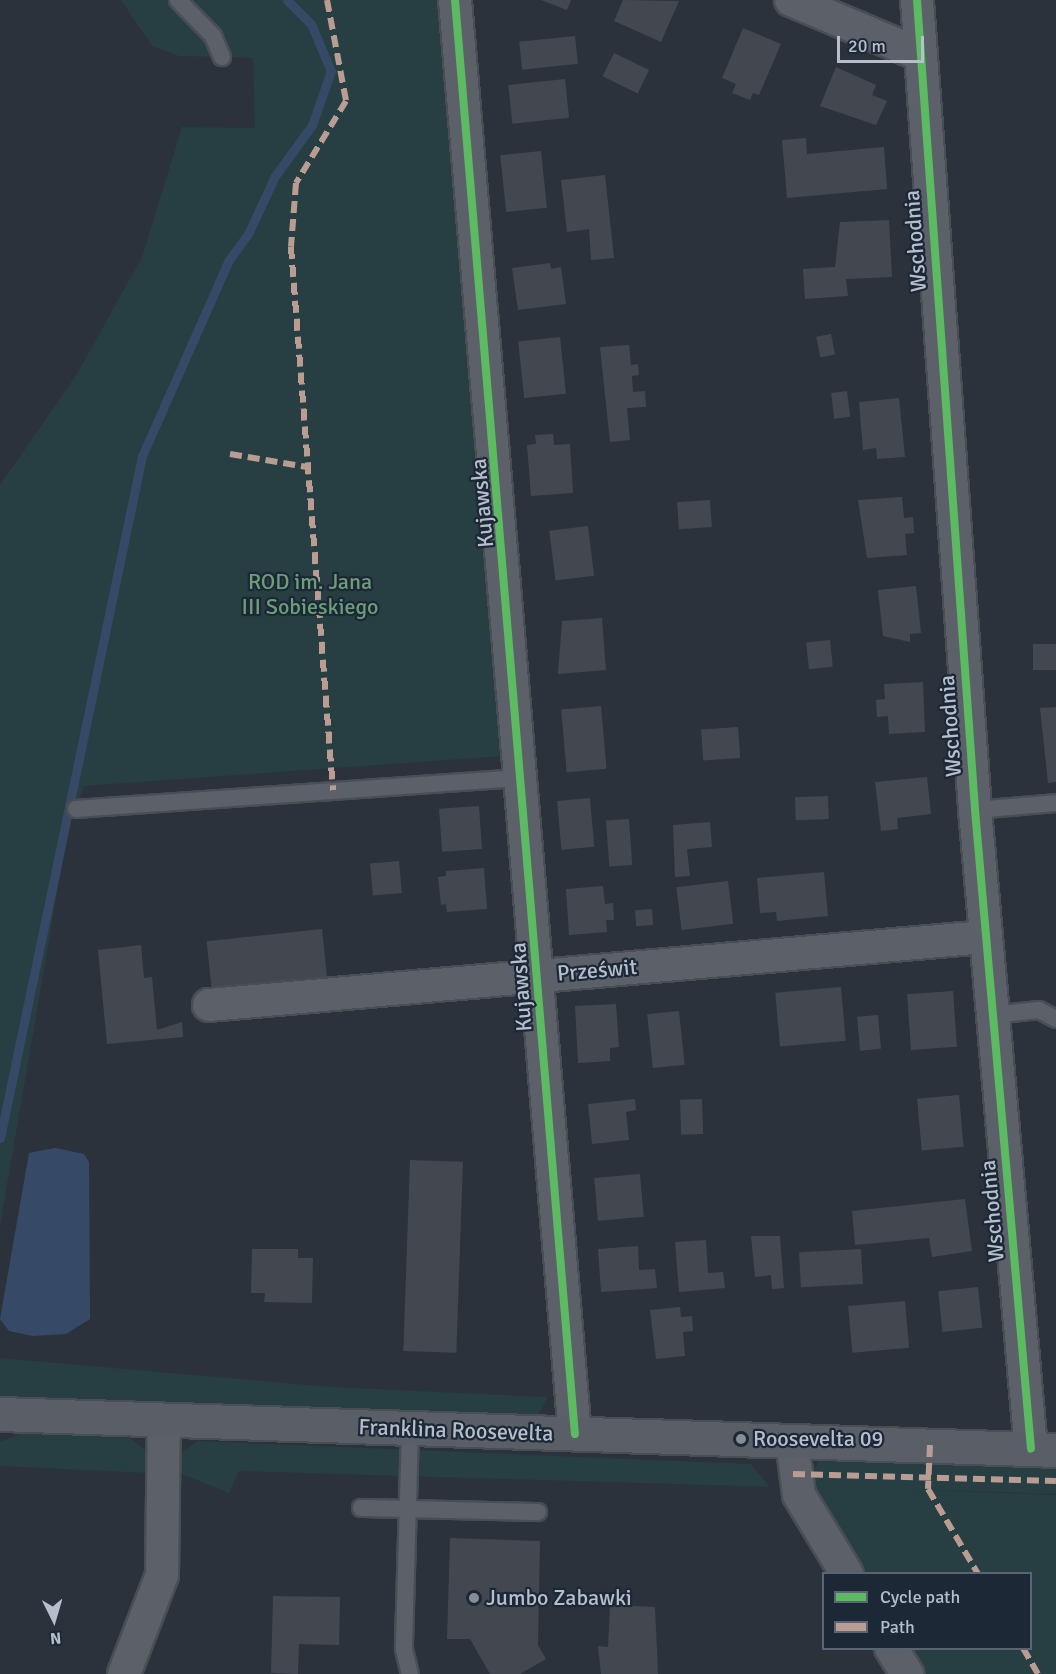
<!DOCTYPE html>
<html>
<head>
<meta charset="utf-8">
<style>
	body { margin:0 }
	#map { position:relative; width:1056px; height:1674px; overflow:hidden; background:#2b323b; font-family:Signika,sans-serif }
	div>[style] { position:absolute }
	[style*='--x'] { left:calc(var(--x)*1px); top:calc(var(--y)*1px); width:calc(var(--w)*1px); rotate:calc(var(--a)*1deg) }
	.green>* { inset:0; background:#273e42 }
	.water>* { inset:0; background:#364a67 }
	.stream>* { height:9px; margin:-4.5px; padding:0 4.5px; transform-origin:4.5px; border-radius:4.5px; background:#364a67 }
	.building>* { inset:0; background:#434850; transform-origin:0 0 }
	.roads { filter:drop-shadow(2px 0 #494e55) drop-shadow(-2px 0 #494e55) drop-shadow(0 2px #494e55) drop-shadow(0 -2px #494e55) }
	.lane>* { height:16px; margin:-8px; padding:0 8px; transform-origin:8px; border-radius:8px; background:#5c6169 }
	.street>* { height:32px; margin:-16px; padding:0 16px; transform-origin:16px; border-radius:16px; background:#5c6169 }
	.secondary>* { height:33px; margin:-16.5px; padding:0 16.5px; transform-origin:16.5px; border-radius:16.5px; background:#5a5f67 }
	.quiet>* { height:6px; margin-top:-3px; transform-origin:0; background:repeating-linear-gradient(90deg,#b99d93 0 12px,transparent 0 18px) }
	.cycleway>* { height:8px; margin:-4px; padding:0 4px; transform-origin:4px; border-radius:4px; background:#5cba63 }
	.dots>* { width:16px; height:16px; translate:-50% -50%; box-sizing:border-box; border:3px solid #1d2837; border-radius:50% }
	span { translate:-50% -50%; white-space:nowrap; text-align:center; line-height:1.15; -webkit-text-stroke:4.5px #1d2837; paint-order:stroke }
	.street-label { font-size:22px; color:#b5becc }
	.park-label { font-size:22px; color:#6b9f77 }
	.poi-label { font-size:22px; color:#b5becc }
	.left { translate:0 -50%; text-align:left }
	.legend { position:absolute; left:822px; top:1572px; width:210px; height:78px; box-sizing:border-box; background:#1d2837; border:2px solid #5a6473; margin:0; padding:8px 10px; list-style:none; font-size:18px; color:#b5becc }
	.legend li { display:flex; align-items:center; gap:12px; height:30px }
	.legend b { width:30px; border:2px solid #5a6473 }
	.north { position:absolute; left:24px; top:1590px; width:60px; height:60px; -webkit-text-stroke:4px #1d2837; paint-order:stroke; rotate:175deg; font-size:16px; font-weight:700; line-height:24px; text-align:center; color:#b5becc }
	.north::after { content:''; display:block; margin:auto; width:21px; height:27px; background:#b5becc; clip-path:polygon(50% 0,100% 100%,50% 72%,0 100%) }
	.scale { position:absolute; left:837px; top:36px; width:87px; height:27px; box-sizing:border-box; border:3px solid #b5becc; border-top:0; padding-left:8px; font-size:18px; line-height:21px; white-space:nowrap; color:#b5becc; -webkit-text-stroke:4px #1d2837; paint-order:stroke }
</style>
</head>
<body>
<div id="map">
	<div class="green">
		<i style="clip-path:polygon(121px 0,441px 0,504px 756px,84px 786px,68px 830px,0 1226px,0 485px,77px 374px,142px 257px,182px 127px,255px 128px,253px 58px,179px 56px,152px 46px)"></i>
		<i style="clip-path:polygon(0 1358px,331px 1387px,548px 1397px,537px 1417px,0 1397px)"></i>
		<i style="clip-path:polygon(25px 1432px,129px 1437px,145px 1450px,148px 1473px,0 1466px,0 1442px)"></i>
		<i style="clip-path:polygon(199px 1441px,751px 1464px,770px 1487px,239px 1471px,229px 1493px,179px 1473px,180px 1453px)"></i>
		<i style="clip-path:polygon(819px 1459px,1056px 1467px,1056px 1494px,901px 1489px,1056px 1495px,1056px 1674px,921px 1674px,906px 1649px,1030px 1648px,1030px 1574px,861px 1573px,809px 1485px)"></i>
	</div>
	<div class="water">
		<i style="clip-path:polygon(55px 1148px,84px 1154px,89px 1162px,90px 1319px,66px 1334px,33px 1336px,9px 1331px,0 1319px,29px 1153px)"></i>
	</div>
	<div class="stream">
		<i style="--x:0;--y:1138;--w:697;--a:-78.24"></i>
		<i style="--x:142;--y:456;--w:214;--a:-66.1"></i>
		<i style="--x:229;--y:260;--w:34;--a:-54"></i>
		<i style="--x:249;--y:232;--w:62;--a:-65.1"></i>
		<i style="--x:275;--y:176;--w:63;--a:-54"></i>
		<i style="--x:312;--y:125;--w:57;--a:-70.6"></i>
		<i style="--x:331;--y:71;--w:51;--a:-113.1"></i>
		<i style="--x:311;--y:24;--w:34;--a:-135"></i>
	</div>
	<div class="building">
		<i style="clip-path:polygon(541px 0,571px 0,567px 10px)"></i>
		<i style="clip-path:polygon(623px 0,679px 1px,661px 42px,614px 21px)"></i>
		<i style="clip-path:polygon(743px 28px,781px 44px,759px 95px,753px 93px,750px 100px,732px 93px,736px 84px,722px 78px)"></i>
		<i style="left:575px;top:36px;width:28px;height:56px;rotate:84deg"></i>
		<i style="left:614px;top:53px;width:39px;height:26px;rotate:26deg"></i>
		<i style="clip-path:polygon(836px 67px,876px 85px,872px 95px,887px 101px,876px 125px,820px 106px)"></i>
		<i style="left:565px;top:79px;width:39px;height:57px;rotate:84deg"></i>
		<i style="clip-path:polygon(806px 138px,807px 154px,884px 147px,887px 189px,787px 198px,782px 140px)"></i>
		<i style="left:541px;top:151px;width:57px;height:41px;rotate:84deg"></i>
		<i style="clip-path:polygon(605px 175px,614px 258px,591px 260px,589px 229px,567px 232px,561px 180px)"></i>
		<i style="clip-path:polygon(889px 220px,892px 277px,846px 279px,848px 296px,805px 299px,803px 269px,835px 267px,840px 222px)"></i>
		<i style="clip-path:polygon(550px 263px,551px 269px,561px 267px,566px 304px,518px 310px,512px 268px)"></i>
		<i style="left:831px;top:334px;width:21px;height:15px;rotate:79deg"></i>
		<i style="left:560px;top:337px;width:57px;height:42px;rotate:84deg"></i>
		<i style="clip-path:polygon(629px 345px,631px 365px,638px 364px,639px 375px,632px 376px,633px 392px,645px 391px,646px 407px,627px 408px,630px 440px,610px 442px,600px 347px)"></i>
		<i style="left:847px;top:391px;width:26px;height:16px;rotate:83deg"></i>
		<i style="clip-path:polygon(899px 398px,905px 457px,877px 459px,876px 448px,863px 450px,859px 402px)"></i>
		<i style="clip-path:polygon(553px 434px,554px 445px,570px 444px,573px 493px,531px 496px,527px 445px,536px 444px,535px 435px)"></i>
		<i style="clip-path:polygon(902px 497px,904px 518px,913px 517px,914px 533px,905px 534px,907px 555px,867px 558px,858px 500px)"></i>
		<i style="left:710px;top:500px;width:27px;height:33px;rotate:86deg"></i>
		<i style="left:588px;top:526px;width:50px;height:39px;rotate:83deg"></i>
		<i style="clip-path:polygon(916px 586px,921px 633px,910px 634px,910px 642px,883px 636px,878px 590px)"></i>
		<i style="clip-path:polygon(602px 618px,606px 670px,558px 674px,562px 621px)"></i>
		<i style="left:830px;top:640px;width:27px;height:24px;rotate:84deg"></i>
		<i style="left:1056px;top:644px;width:26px;height:23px;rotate:90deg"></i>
		<i style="clip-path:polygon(923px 682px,925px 732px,889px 734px,888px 716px,877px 717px,876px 700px,885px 699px,884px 684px)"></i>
		<i style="left:601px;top:706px;width:63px;height:40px;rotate:85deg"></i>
		<i style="clip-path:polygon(1056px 707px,1056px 782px,1048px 783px,1040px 708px)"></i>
		<i style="left:738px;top:727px;width:31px;height:37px;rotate:86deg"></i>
		<i style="clip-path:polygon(927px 777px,931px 814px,897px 818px,898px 829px,881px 831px,875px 782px)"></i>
		<i style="left:828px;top:796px;width:23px;height:33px;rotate:88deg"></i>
		<i style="left:590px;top:798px;width:49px;height:33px;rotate:85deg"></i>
		<i style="left:479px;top:806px;width:43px;height:40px;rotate:86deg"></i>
		<i style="left:629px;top:819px;width:46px;height:23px;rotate:86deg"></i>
		<i style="clip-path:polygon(710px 822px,712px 847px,687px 849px,690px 876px,675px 877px,673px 825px)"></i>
		<i style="left:399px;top:861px;width:32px;height:29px;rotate:85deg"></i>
		<i style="clip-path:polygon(484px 868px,487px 909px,447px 912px,446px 904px,441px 905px,438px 877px,446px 876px,446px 871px)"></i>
		<i style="clip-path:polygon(824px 872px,828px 916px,777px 921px,776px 912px,760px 913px,757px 878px)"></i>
		<i style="left:728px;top:881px;width:43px;height:52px;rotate:83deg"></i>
		<i style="clip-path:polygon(603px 886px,605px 904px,613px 903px,614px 920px,606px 920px,607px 932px,569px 935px,566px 889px)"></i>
		<i style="left:652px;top:909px;width:16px;height:17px;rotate:86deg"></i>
		<i style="left:322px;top:929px;width:48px;height:116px;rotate:84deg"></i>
		<i style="clip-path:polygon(141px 945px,144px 978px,152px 977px,157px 1030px,182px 1022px,183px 1037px,107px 1044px,98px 950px)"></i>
		<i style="left:841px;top:987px;width:54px;height:66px;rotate:85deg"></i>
		<i style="left:953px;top:991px;width:56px;height:46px;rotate:86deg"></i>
		<i style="clip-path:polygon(616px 1004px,619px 1047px,610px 1048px,610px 1061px,578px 1063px,575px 1006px)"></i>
		<i style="left:679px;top:1011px;width:54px;height:32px;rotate:84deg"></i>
		<i style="left:878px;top:1015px;width:34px;height:21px;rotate:85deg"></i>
		<i style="left:959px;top:1095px;width:52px;height:42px;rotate:85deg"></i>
		<i style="clip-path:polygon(635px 1099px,636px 1110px,626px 1112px,629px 1140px,592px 1144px,588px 1104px)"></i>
		<i style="left:702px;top:1099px;width:35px;height:22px;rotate:88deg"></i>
		<i style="left:410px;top:1160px;width:53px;height:191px;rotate:2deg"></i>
		<i style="left:640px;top:1174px;width:43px;height:46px;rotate:85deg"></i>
		<i style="clip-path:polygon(965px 1199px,972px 1251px,932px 1257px,929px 1238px,855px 1245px,852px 1211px)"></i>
		<i style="clip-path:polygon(751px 1236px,780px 1236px,784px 1288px,772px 1289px,771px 1275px,755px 1277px)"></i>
		<i style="clip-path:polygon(706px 1240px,708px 1273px,723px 1272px,725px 1288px,679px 1292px,675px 1242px)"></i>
		<i style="clip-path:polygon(638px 1246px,639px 1270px,655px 1269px,657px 1288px,601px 1292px,598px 1249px)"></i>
		<i style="clip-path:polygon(252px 1249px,298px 1249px,298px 1258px,313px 1258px,312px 1303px,264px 1302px,265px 1293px,251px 1293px)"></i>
		<i style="left:861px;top:1249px;width:35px;height:62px;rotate:87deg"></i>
		<i style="left:978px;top:1287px;width:41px;height:40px;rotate:84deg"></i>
		<i style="left:905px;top:1301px;width:47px;height:57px;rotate:85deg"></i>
		<i style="clip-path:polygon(680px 1307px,681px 1317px,692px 1316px,693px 1331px,683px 1332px,685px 1356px,656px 1359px,650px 1310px)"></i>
		<i style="clip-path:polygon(450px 1538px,540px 1541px,538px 1645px,546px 1659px,520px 1674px,490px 1674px,470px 1639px,447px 1639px)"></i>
		<i style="clip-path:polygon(273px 1596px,340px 1597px,339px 1645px,299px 1644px,298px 1674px,271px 1673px)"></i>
		<i style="clip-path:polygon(610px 1605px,655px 1607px,658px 1674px,601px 1674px,598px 1646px,608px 1647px)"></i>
	</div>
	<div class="roads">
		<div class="lane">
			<i style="--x:178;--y:0;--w:50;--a:45.8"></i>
			<i style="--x:213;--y:36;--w:23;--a:67"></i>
			<i style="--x:76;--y:809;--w:449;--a:-4"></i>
			<i style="--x:975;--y:810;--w:81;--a:-4.9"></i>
			<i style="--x:994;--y:1015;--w:45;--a:-6.3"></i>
			<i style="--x:1039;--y:1010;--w:19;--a:28"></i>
			<i style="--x:410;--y:1429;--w:220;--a:91.6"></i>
			<i style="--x:404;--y:1649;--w:26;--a:77"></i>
			<i style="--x:361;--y:1508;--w:177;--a:1.3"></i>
		</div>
		<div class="street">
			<i style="--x:455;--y:0;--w:1439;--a:85.22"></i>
			<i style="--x:791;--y:0;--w:139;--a:22.9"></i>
			<i style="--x:917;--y:0;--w:812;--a:85.9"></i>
			<i style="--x:975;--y:810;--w:641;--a:84.99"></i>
			<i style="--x:209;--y:1005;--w:779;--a:-5.01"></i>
			<i style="--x:792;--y:1441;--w:54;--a:82.6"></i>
			<i style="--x:799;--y:1495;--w:92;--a:58.7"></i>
			<i style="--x:891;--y:1648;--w:31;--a:58"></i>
			<i style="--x:124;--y:1674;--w:106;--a:-69"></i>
			<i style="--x:162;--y:1575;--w:155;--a:-89.3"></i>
		</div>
		<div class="secondary">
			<i style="--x:0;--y:1414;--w:1057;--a:1.95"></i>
		</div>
	</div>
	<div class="quiet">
		<i style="--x:327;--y:0;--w:103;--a:79.3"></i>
		<i style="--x:346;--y:101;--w:96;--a:121.4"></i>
		<i style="--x:296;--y:183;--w:64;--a:94.5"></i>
		<i style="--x:291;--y:247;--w:545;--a:85.58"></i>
		<i style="--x:230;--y:454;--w:78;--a:9.6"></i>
		<i style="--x:930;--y:1445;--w:44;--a:92.6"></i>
		<i style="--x:928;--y:1489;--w:99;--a:59.5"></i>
		<i style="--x:793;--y:1474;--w:263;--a:1.5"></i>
		<i style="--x:1023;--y:1648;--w:30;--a:60"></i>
	</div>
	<div class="cycleway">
		<i style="--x:455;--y:0;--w:1439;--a:85.22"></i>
		<i style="--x:917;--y:0;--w:812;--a:85.9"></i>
		<i style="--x:975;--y:810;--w:641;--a:84.99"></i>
	</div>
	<div class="dots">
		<i style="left:741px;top:1439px;background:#858d99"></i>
		<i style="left:474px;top:1598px;background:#858d99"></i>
	</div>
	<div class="street-label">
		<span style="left:915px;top:241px;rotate:-94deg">Wschodnia</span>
		<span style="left:482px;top:503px;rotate:-95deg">Kujawska</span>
		<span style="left:950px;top:726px;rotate:-94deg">Wschodnia</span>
		<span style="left:597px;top:970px;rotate:-5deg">Prześwit</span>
		<span style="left:521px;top:987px;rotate:-94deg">Kujawska</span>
		<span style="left:992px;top:1211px;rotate:-95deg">Wschodnia</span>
		<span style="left:456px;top:1430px;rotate:2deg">Franklina Roosevelta</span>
	</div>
	<div class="park-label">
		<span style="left:310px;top:594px">ROD im. Jana<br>III Sobieskiego</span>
	</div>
	<div class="poi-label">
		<span class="left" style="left:753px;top:1439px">Roosevelta 09</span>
		<span class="left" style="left:486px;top:1598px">Jumbo Zabawki</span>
	</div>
	<ul class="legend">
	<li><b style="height:8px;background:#5cba63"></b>Cycle path</li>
	<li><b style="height:8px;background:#b99d93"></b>Path</li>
	</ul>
	<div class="north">N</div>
	<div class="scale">20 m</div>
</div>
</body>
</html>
